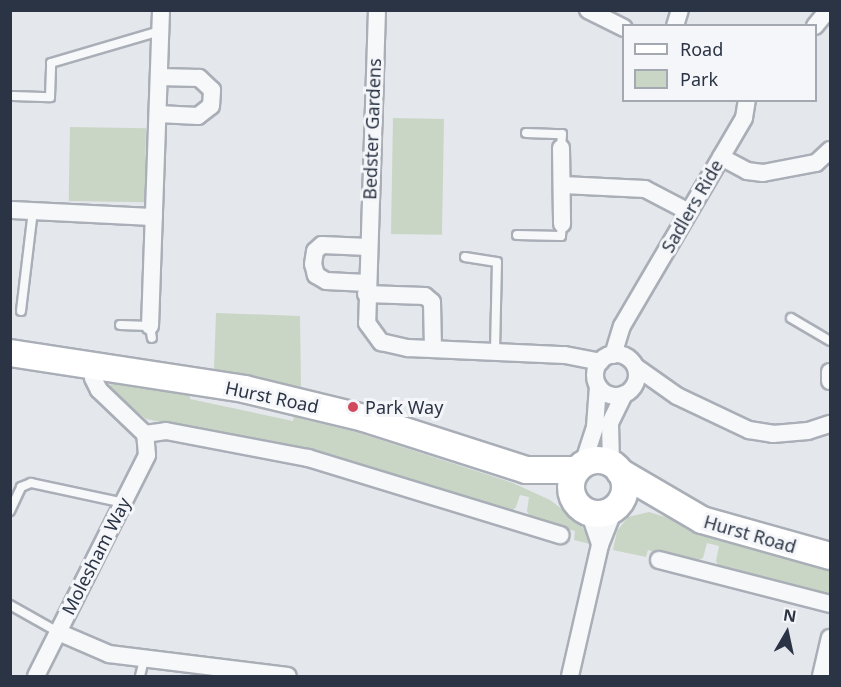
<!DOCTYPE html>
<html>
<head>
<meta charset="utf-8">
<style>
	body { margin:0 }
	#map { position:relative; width:841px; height:687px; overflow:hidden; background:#e4e7ec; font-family:"Noto Sans",sans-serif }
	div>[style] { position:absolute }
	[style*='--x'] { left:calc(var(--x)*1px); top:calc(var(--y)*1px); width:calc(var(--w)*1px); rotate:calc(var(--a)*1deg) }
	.green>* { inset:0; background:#c9d6c5; transform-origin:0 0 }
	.roads { filter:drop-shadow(2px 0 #a9aeb7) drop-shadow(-2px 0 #a9aeb7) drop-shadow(0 2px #a9aeb7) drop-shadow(0 -2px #a9aeb7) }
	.service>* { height:8px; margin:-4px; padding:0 4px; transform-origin:4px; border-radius:4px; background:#f7f8fa }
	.minor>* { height:16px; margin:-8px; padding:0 8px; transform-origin:8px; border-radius:8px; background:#f7f8fa }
	.minor>.ring { margin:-8px; padding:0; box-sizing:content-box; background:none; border:16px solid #f7f8fa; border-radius:50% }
	.primary>* { height:26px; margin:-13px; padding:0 13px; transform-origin:13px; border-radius:13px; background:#fff }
	.primary>.ring { margin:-13px; padding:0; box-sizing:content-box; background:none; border:26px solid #fff; border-radius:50% }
	.dots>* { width:16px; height:16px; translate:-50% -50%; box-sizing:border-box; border:3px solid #f4f6f9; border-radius:50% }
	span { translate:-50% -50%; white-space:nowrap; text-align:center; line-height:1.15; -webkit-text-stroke:6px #f4f6f9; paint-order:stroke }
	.street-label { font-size:18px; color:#2b3445 }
	.poi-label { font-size:18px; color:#2b3445 }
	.left { translate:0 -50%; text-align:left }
	.frame { position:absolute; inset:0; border:12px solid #2b3445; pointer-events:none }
	.legend { position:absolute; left:622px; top:24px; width:195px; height:78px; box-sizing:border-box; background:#f4f6f9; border:2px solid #a4a8b1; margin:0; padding:8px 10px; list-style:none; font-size:18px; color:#2b3445 }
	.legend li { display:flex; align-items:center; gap:12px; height:30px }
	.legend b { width:30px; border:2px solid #a4a8b1 }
	.north { position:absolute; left:757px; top:603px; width:60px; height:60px; -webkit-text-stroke:4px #f4f6f9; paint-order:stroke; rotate:9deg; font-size:16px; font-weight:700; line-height:24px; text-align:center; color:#2b3445 }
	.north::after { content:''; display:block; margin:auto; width:21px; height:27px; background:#2b3445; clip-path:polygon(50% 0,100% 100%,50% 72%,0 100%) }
</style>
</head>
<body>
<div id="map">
	<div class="green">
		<i style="left:393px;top:118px;width:51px;height:116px;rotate:1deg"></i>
		<i style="left:70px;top:127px;width:76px;height:74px;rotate:1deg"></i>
		<i style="clip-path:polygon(216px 313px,300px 316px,301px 387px,214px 369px)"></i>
		<i style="clip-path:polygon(115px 380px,190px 394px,190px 399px,293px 421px,294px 417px,356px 432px,513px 483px,550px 500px,578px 521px,594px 545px,574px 540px,575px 531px,531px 519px,527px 511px,529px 497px,520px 495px,516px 507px,510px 513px,325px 456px,146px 419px,110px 390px,109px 386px)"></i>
		<i style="clip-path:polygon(649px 512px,830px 568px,830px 598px,719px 567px,716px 561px,719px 546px,707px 543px,703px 558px,694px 562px,648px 550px,646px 557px,613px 550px,617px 531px,628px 517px)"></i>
	</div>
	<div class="roads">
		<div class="service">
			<i style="--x:13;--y:96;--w:37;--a:2"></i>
			<i style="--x:50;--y:97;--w:34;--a:-88"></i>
			<i style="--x:51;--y:63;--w:114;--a:-16.4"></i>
			<i style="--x:526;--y:133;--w:36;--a:2"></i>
			<i style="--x:562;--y:134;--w:14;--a:94"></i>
			<i style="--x:517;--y:235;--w:44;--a:1.3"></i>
			<i style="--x:561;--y:236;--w:12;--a:-85"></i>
			<i style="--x:465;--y:257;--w:32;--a:9"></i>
			<i style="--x:497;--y:262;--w:90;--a:91.3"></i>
			<i style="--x:21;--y:311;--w:101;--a:-83.2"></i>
			<i style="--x:791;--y:318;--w:45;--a:30.5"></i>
			<i style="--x:120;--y:325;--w:30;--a:2"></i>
			<i style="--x:150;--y:326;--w:12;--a:81"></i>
			<i style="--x:10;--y:511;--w:26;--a:-65"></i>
			<i style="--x:21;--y:487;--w:11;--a:-22"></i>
			<i style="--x:31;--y:483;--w:95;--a:12.1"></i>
			<i style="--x:10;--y:605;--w:55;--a:29.4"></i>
			<i style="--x:140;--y:676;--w:16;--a:-76"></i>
		</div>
		<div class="minor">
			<i style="--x:377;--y:10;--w:313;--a:91.8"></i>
			<i style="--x:367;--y:323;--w:24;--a:54"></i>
			<i style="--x:381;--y:342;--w:28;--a:13"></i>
			<i style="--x:408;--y:348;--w:157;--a:2.6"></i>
			<i style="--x:565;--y:355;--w:36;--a:11"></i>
			<i style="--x:588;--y:10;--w:40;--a:26.6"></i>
			<i style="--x:675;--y:26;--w:17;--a:-73"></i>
			<i style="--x:815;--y:26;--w:21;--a:-51"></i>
			<i style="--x:158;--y:114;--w:40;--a:2.9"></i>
			<i style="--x:198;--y:116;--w:16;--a:-38"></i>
			<i style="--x:211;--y:106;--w:16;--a:-86"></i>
			<i style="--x:212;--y:90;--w:18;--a:-137"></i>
			<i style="--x:199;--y:78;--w:40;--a:-178.6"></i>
			<i style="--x:561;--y:148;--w:76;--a:89.2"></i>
			<i style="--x:721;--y:157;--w:30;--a:28"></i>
			<i style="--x:747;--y:171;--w:16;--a:7"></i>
			<i style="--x:763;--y:173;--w:54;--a:-10.7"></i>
			<i style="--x:816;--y:163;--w:19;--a:-43"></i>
			<i style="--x:563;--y:185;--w:82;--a:2.8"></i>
			<i style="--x:645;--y:189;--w:47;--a:27.6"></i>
			<i style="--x:10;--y:210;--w:144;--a:2.8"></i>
			<i style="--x:367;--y:283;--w:41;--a:-177.2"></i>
			<i style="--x:326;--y:281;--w:12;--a:-149"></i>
			<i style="--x:316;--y:275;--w:11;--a:-105"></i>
			<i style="--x:313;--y:264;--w:13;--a:-81"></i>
			<i style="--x:315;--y:251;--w:9;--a:-41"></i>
			<i style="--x:322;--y:245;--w:46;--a:2.5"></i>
			<i style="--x:366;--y:294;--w:59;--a:1.9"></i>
			<i style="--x:425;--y:296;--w:9;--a:41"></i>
			<i style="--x:432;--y:302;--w:47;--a:88.8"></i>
			<i style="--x:150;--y:326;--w:316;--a:-88"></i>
			<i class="ring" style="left:595px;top:354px;width:26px;height:26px"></i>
			<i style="--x:613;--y:355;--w:30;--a:-73"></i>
			<i style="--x:622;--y:326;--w:241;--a:-59.6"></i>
			<i style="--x:744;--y:118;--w:18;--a:-81"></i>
			<i style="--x:636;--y:367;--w:50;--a:35.3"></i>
			<i style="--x:677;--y:396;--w:80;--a:25.3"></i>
			<i style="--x:749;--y:430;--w:24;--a:9"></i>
			<i style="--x:773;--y:434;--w:35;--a:-5"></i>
			<i style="--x:808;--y:431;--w:23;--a:-18"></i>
			<i style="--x:830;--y:372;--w:9;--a:90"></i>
			<i style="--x:145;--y:434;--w:21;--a:-8"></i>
			<i style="--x:166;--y:431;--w:145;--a:10.8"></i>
			<i style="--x:308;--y:458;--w:264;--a:17"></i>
			<i style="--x:583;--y:464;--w:39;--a:-72"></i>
			<i style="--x:595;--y:427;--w:41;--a:-85.8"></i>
			<i style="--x:611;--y:464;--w:41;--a:-91.4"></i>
			<i style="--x:610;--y:423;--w:32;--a:-64"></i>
			<i style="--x:589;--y:512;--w:34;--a:71"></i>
			<i style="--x:659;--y:560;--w:177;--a:14.4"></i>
			<i style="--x:58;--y:632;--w:56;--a:23.3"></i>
			<i style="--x:109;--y:654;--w:180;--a:7"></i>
			<i style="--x:36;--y:676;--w:247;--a:-63.3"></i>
			<i style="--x:147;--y:455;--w:21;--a:-95"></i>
			<i style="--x:145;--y:434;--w:64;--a:-136.3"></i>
			<i style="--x:99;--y:390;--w:13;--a:-117"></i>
			<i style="--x:93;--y:378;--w:12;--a:-85"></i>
			<i style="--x:570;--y:676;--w:134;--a:-77.1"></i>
			<i style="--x:600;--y:545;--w:41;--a:-68.5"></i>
			<i style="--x:821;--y:676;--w:39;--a:-77"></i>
		</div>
		<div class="primary">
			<i style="--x:10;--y:353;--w:237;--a:8.7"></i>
			<i style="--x:244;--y:389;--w:123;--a:13.6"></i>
			<i style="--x:364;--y:418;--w:170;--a:17.8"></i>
			<i style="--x:526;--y:470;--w:50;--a:0"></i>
			<i class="ring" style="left:571px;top:460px;width:28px;height:28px"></i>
			<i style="--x:620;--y:472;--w:95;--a:30.3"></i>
			<i style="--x:702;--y:520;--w:133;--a:15.7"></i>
		</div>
	</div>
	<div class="dots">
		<i style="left:353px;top:407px;background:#d1495b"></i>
	</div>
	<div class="street-label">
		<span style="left:372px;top:129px;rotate:-88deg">Bedster Gardens</span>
		<span style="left:692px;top:206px;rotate:-60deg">Sadlers Ride</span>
		<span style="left:272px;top:397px;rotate:12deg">Hurst Road</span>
		<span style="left:750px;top:534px;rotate:16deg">Hurst Road</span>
		<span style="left:96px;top:556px;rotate:-63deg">Molesham Way</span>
	</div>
	<div class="poi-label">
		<span class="left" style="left:365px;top:407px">Park Way</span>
	</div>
	<div class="frame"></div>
	<ul class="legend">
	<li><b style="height:8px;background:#fff"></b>Road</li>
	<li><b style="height:16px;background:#c9d6c5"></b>Park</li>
	</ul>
	<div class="north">N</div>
</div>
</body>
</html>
